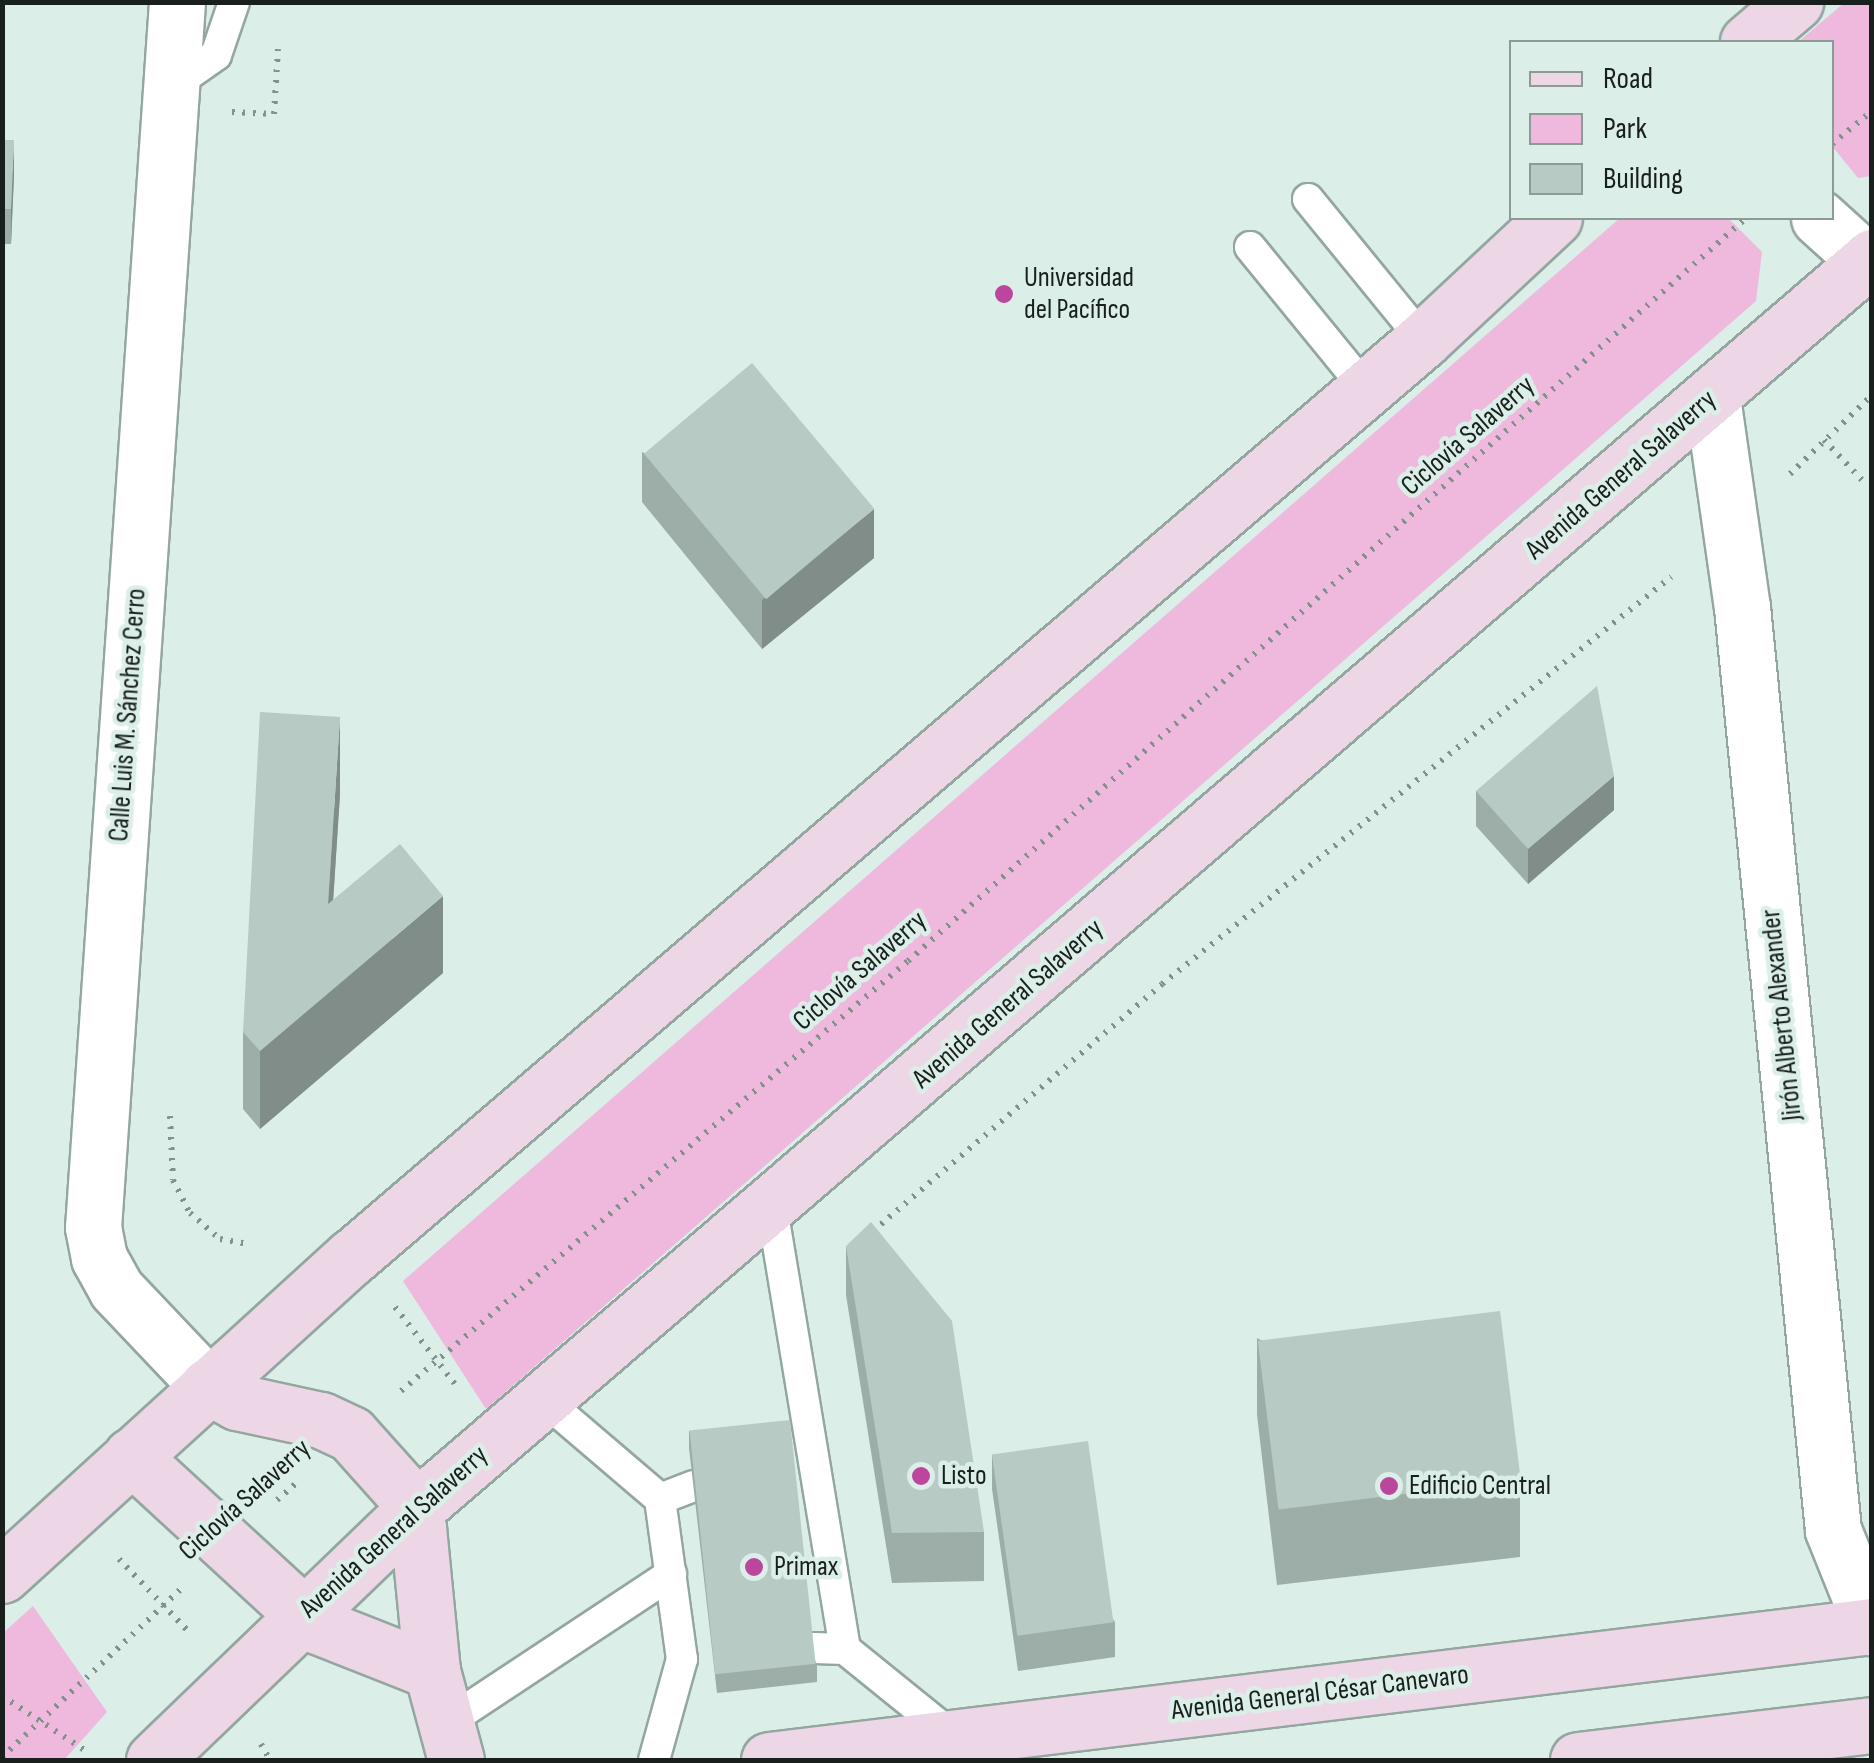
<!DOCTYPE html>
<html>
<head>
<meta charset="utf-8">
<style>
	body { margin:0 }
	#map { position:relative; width:1874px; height:1763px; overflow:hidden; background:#dbeee8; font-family:"Sofia Sans Condensed",sans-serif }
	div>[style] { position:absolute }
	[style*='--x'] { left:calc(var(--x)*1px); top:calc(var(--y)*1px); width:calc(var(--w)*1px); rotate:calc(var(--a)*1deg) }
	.green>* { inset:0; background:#eeb9dc }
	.path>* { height:6px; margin-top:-3px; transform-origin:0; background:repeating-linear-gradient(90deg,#83918d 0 2.5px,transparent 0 10.5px) }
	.roads { filter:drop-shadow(2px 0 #93a6a0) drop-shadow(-2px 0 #93a6a0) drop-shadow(0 2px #93a6a0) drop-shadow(0 -2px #93a6a0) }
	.service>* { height:30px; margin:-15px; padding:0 15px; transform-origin:15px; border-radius:15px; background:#fff }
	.minor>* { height:55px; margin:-27.5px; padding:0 27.5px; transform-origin:27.5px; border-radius:27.5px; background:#fff }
	.tertiary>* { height:55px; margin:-27.5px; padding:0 27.5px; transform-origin:27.5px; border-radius:27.5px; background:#fff }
	.secondary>* { height:55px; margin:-27.5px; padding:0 27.5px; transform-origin:27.5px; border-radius:27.5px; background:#edd7e6 }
	.wall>* { inset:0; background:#9daea9 }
	.shaded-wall>* { inset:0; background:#808d89 }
	.building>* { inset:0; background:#b7cac4; transform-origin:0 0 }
	.dots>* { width:28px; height:28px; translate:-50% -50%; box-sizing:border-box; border:5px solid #dbeee8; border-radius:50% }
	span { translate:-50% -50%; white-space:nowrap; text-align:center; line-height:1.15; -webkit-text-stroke:9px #dbeee8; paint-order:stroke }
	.poi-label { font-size:28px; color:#181f1d }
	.left { translate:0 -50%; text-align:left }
	.street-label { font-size:28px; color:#181f1d }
	.frame { position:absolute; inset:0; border:5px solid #181f1d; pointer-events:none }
	.legend { position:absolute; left:1509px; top:40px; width:325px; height:180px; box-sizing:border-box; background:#dbeee8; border:2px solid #8d9b97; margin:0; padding:12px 18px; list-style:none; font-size:30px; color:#181f1d }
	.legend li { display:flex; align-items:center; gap:20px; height:50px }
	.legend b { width:50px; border:2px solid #8d9b97 }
</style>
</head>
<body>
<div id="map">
	<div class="green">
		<i style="clip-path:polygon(1844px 3px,1871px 3px,1871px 176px,1858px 178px,1832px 146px,1832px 42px,1798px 42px)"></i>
		<i style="clip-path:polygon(1620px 218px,1728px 218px,1762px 252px,1756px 301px,486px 1409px,403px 1281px)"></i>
		<i style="clip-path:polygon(33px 1606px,107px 1712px,64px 1760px,3px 1760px,3px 1633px)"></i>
	</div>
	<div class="path">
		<i style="--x:232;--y:112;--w:42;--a:2.7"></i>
		<i style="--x:274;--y:114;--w:65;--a:-86.5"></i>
		<i style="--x:1832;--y:144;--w:52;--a:-39.5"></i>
		<i style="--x:1824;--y:440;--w:55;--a:46.5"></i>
		<i style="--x:1790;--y:474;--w:114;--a:-43.9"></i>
		<i style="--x:170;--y:1116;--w:64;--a:87.3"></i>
		<i style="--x:173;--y:1180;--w:37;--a:63"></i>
		<i style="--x:190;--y:1213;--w:40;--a:41"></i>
		<i style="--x:220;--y:1239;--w:28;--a:10"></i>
		<i style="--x:873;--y:1231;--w:380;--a:-40.5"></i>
		<i style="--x:1162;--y:984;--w:652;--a:-38.65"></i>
		<i style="--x:395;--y:1307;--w:103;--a:52.1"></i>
		<i style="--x:401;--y:1391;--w:665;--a:-40.3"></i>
		<i style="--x:908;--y:961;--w:1120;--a:-41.56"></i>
		<i style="--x:277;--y:1500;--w:28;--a:-41"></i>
		<i style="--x:119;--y:1559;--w:104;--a:46.2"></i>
		<i style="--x:2;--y:1696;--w:104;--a:33.2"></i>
		<i style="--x:261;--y:1744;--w:18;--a:61"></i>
		<i style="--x:2;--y:1757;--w:244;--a:-43.2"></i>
	</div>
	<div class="roads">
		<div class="service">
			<i style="--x:172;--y:86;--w:54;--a:-35.2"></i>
			<i style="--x:216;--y:55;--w:56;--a:-71.2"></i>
			<i style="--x:1308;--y:199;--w:182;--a:50.8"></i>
			<i style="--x:1250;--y:247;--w:183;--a:50.8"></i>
			<i style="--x:772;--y:1208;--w:447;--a:80.6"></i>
			<i style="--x:543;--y:1399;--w:154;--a:40.5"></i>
			<i style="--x:660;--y:1499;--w:162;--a:82.2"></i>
			<i style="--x:682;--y:1659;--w:105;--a:105.5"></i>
			<i style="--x:660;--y:1499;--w:36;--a:-21"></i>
			<i style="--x:814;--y:1648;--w:31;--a:2"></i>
			<i style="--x:845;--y:1649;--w:141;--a:39"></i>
			<i style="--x:446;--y:1723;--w:270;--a:-33.5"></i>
		</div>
		<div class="minor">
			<i style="--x:1712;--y:397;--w:212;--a:81.9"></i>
			<i style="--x:1742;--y:607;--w:927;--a:84.37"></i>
			<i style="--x:1833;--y:1530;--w:105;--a:68.1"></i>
		</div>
		<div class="tertiary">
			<i style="--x:177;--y:2;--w:1228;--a:93.92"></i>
			<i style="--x:93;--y:1227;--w:32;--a:79"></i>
			<i style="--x:99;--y:1258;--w:35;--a:61"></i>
			<i style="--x:116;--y:1289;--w:134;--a:46.5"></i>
			<i style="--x:1819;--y:218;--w:72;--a:42.2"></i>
		</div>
		<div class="secondary">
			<i style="--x:1748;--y:42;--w:62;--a:-40.4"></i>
			<i style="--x:208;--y:1386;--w:33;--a:29"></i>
			<i style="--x:237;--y:1402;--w:86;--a:12.1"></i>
			<i style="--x:321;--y:1420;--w:33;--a:25"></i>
			<i style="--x:351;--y:1434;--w:79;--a:48.1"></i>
			<i style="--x:404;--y:1493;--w:38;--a:68"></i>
			<i style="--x:418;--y:1528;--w:144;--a:84.4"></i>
			<i style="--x:432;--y:1671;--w:92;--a:74.9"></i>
			<i style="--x:131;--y:1456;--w:250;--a:42.6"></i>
			<i style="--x:315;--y:1625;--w:126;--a:21.5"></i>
			<i style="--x:2;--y:1575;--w:473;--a:-42.3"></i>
			<i style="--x:352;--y:1257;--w:1410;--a:-40.57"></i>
			<i style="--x:1423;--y:340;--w:179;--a:-43"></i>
			<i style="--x:154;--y:1760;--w:359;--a:-43.9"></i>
			<i style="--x:413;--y:1511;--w:1924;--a:-40.68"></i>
			<i style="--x:769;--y:1760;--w:1111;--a:-6.93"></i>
			<i style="--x:1578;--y:1760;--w:296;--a:-6.8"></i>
		</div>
	</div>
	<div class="wall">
		<i style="clip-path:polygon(2px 140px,14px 175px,11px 244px,2px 244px)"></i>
		<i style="clip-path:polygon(642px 452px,874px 558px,762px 649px,642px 502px)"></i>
		<i style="clip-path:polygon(1476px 791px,1614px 810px,1528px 884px,1476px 826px)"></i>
		<i style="clip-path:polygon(340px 794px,333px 900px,443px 973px,260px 1129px,243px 1109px,243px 1032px)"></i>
		<i style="clip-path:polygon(846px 1246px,984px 1532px,984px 1581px,892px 1583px,846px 1295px)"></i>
		<i style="clip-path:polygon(1257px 1338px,1520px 1480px,1520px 1557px,1277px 1585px,1257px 1415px)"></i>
		<i style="clip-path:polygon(689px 1430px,817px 1664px,817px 1682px,717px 1693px,689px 1448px)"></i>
		<i style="clip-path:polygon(992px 1454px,1115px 1622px,1115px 1657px,1018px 1671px,992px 1489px)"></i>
	</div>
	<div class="shaded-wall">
		<i style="clip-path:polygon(14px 140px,14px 175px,11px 244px,11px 209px)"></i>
		<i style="clip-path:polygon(874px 509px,874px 558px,762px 649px,762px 600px)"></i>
		<i style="clip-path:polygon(340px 717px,340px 794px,328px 981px,328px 904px)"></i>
		<i style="clip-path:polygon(1614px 776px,1614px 810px,1528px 884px,1528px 849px)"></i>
		<i style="clip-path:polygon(443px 896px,443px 973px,260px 1129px,260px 1051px)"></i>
	</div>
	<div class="building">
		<i style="clip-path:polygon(2px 140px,14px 140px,11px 209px,2px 209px)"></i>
		<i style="left:752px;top:363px;width:190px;height:141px;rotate:50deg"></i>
		<i style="clip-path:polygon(1597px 686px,1614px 776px,1528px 849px,1476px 791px)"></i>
		<i style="clip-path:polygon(260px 712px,340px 717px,328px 904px,400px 844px,443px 896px,260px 1051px,243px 1032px)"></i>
		<i style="clip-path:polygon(871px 1222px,952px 1321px,984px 1532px,892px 1533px,846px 1246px)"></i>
		<i style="left:1500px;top:1311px;width:170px;height:244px;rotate:83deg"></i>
		<i style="left:790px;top:1420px;width:245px;height:101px;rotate:84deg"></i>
		<i style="left:1088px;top:1441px;width:183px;height:97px;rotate:82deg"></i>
	</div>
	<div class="dots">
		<i style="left:1004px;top:294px;background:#bc469e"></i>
		<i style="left:921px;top:1476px;background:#bc469e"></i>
		<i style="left:1389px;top:1486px;background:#bc469e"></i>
		<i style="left:754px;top:1567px;background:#bc469e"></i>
	</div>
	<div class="poi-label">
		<span class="left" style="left:1024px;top:294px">Universidad<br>del Pacífico</span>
		<span class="left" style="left:941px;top:1476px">Listo</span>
		<span class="left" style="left:1409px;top:1486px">Edificio Central</span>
		<span class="left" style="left:774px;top:1567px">Primax</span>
	</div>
	<div class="street-label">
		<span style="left:1468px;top:436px;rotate:-41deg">Ciclovía Salaverry</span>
		<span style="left:1621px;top:475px;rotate:-41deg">Avenida General Salaverry</span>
		<span style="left:128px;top:715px;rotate:-86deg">Calle Luis M. Sánchez Cerro</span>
		<span style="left:860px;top:971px;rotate:-41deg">Ciclovía Salaverry</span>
		<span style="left:1008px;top:1004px;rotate:-41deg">Avenida General Salaverry</span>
		<span style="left:1782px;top:1015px;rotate:-96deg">Jirón Alberto Alexander</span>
		<span style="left:245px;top:1500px;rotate:-42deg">Ciclovía Salaverry</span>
		<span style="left:394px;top:1532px;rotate:-42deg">Avenida General Salaverry</span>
		<span style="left:1320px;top:1693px;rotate:-7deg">Avenida General César Canevaro</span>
	</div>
	<div class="frame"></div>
	<ul class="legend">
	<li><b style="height:12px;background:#edd7e6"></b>Road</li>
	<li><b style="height:28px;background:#eeb9dc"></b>Park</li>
	<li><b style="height:28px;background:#b7cac4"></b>Building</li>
	</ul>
</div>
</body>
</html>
